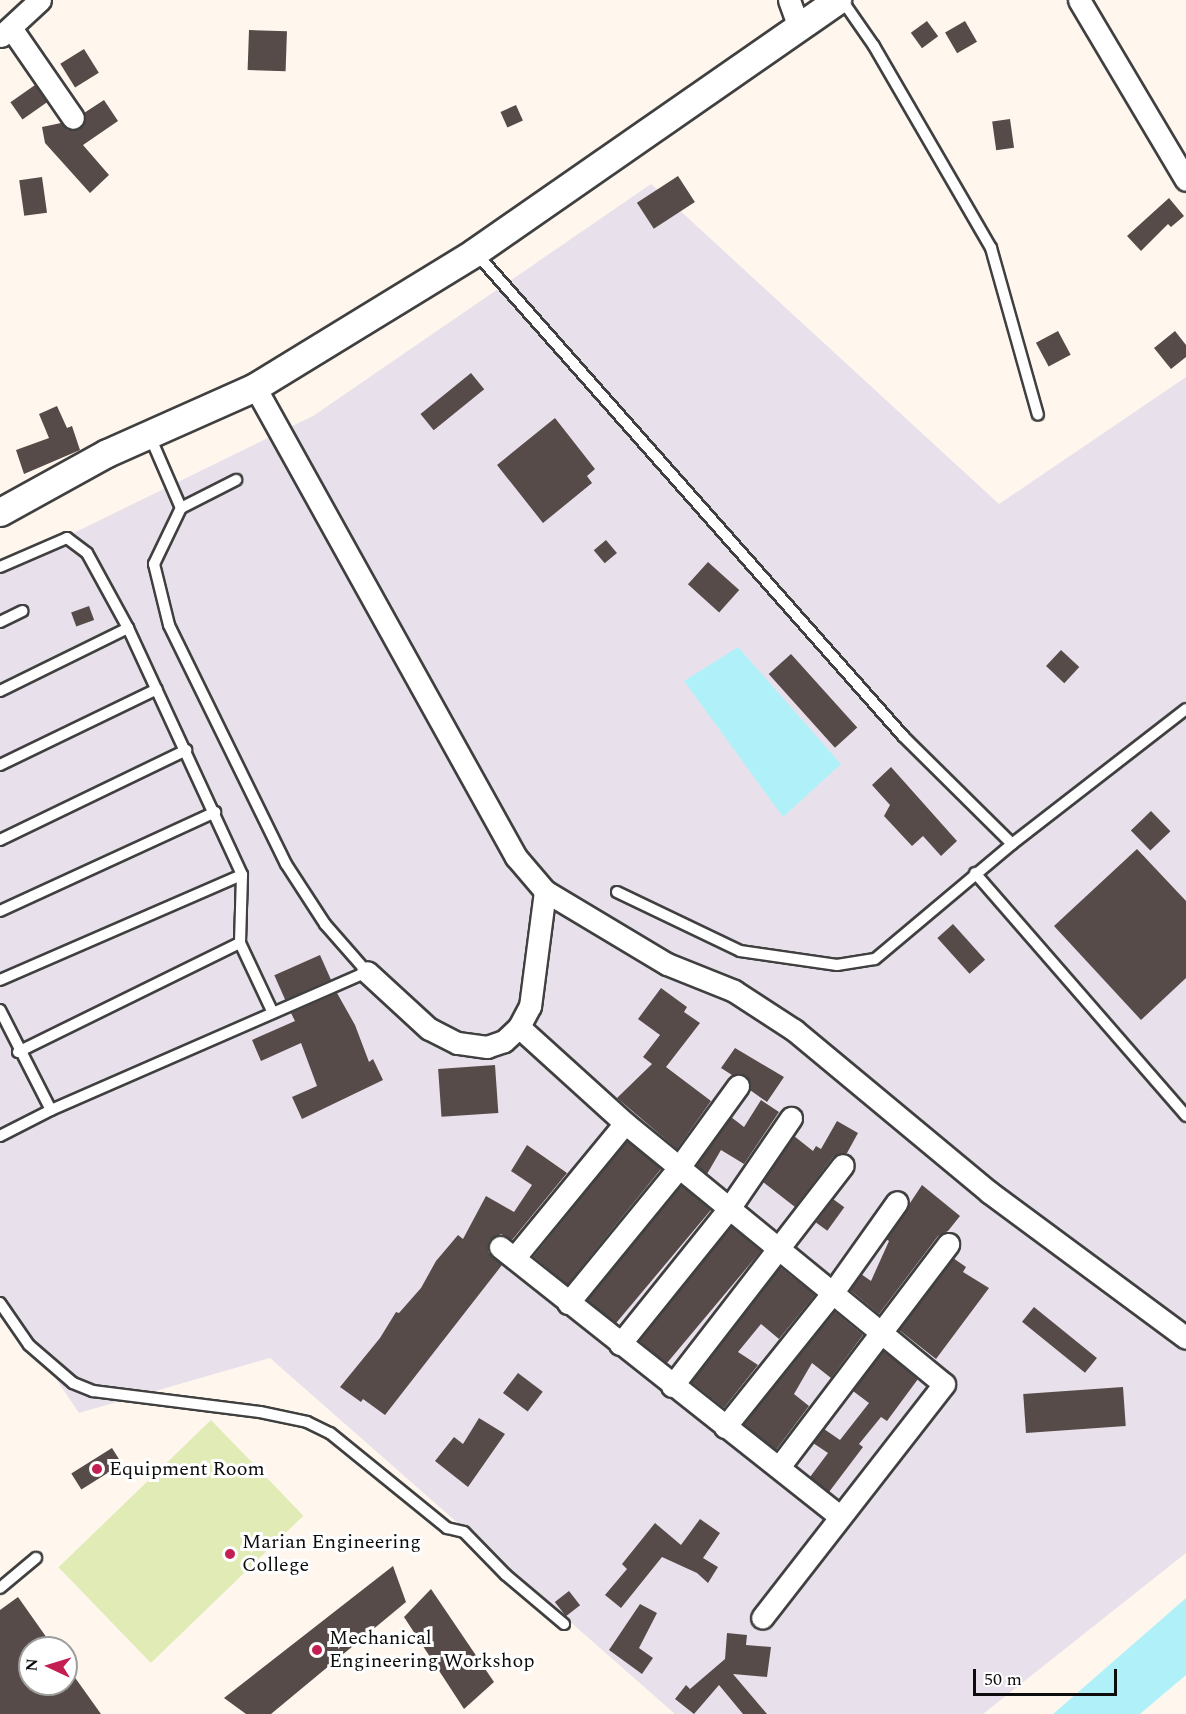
<!DOCTYPE html>
<html>
<head>
<meta charset="utf-8">
<style>
	body { margin:0 }
	#map { position:relative; width:1186px; height:1714px; overflow:hidden; background:#fff7ee; font-family:Spectral,serif }
	div>[style] { position:absolute }
	[style*='--x'] { left:calc(var(--x)*1px); top:calc(var(--y)*1px); width:calc(var(--w)*1px); rotate:calc(var(--a)*1deg) }
	.industrial>* { inset:0; background:#e8e1ec }
	.green>* { inset:0; background:#e0ebb5; transform-origin:0 0 }
	.water>* { inset:0; background:#b0f1f9 }
	.building>* { inset:0; background:#564b49; transform-origin:0 0 }
	.roads { filter:drop-shadow(2px 0 #404040) drop-shadow(-2px 0 #404040) drop-shadow(0 2px #404040) drop-shadow(0 -2px #404040) }
	.service>* { height:10px; margin:-5px; padding:0 5px; transform-origin:5px; border-radius:5px; background:#fff }
	.minor>* { height:21px; margin:-10.5px; padding:0 10.5px; transform-origin:10.5px; border-radius:10.5px; background:#fff }
	.tertiary>* { height:27px; margin:-13.5px; padding:0 13.5px; transform-origin:13.5px; border-radius:13.5px; background:#fff }
	.dots>* { width:16px; height:16px; translate:-50% -50%; box-sizing:border-box; border:3px solid #fff; border-radius:50% }
	span { translate:-50% -50%; white-space:nowrap; text-align:center; line-height:1.15; -webkit-text-stroke:6px #fff; paint-order:stroke }
	.poi-label { font-size:20px; color:#0d0d0d }
	.left { translate:0 -50%; text-align:left }
	.north { position:absolute; left:18px; top:1636px; width:60px; height:60px; box-sizing:border-box; background:#fff; border:2px solid #9e9e9e; border-radius:50%; rotate:274deg; font-size:16px; font-weight:700; line-height:24px; text-align:center; color:#0d0d0d }
	.north::after { content:''; display:block; margin:auto; width:21px; height:27px; background:#c31f53; clip-path:polygon(50% 0,100% 100%,50% 72%,0 100%) }
	.scale { position:absolute; left:973px; top:1669px; width:144px; height:27px; box-sizing:border-box; border:3px solid #0d0d0d; border-top:0; padding-left:8px; font-size:18px; line-height:21px; white-space:nowrap; color:#0d0d0d; -webkit-text-stroke:4px #fff; paint-order:stroke }
</style>
</head>
<body>
<div id="map">
	<div class="industrial">
		<i style="clip-path:polygon(651px 184px,999px 504px,1186px 377px,1186px 1553px,983px 1714px,675px 1714px,270px 1358px,79px 1413px,0 1296px,0 569px,313px 416px)"></i>
	</div>
	<div class="green">
		<i style="left:211px;top:1420px;width:133px;height:212px;rotate:46deg"></i>
	</div>
	<div class="water">
		<i style="clip-path:polygon(738px 647px,841px 764px,783px 817px,684px 681px)"></i>
		<i style="clip-path:polygon(1186px 1598px,1186px 1675px,1140px 1714px,1053px 1714px)"></i>
	</div>
	<div class="building">
		<i style="left:927px;top:21px;width:19px;height:20px;rotate:54deg"></i>
		<i style="left:965px;top:21px;width:24px;height:23px;rotate:60deg"></i>
		<i style="left:249px;top:30px;width:38px;height:40px;rotate:2deg"></i>
		<i style="left:84px;top:49px;width:28px;height:28px;rotate:58deg"></i>
		<i style="left:35px;top:85px;width:21px;height:30px;rotate:55deg"></i>
		<i style="clip-path:polygon(104px 100px,118px 121px,83px 145px,109px 175px,90px 193px,45px 143px,42px 127px,61px 123px,68px 130px,80px 129px,85px 123px,84px 113px)"></i>
		<i style="left:516px;top:105px;width:17px;height:17px;rotate:66deg"></i>
		<i style="left:1010px;top:119px;width:29px;height:18px;rotate:82deg"></i>
		<i style="left:678px;top:176px;width:31px;height:49px;rotate:57deg"></i>
		<i style="left:42px;top:177px;width:36px;height:23px;rotate:82deg"></i>
		<i style="clip-path:polygon(1169px 198px,1184px 216px,1171px 227px,1168px 224px,1141px 251px,1127px 236px)"></i>
		<i style="left:1058px;top:331px;width:27px;height:25px;rotate:62deg"></i>
		<i style="clip-path:polygon(1175px 331px,1186px 345px,1186px 357px,1171px 369px,1154px 348px)"></i>
		<i style="left:471px;top:373px;width:21px;height:65px;rotate:51deg"></i>
		<i style="clip-path:polygon(57px 406px,67px 428px,72px 426px,80px 450px,24px 474px,16px 450px,49px 438px,39px 414px)"></i>
		<i style="clip-path:polygon(555px 418px,595px 469px,587px 476px,592px 483px,543px 523px,497px 465px)"></i>
		<i style="left:606px;top:540px;width:17px;height:16px;rotate:50deg"></i>
		<i style="left:708px;top:562px;width:42px;height:30px;rotate:42deg"></i>
		<i style="left:89px;top:606px;width:15px;height:19px;rotate:70deg"></i>
		<i style="left:1061px;top:650px;width:25px;height:22px;rotate:43deg"></i>
		<i style="left:791px;top:654px;width:99px;height:30px;rotate:48deg"></i>
		<i style="clip-path:polygon(891px 767px,957px 841px,941px 856px,923px 836px,912px 846px,884px 816px,890px 805px,872px 785px)"></i>
		<i style="left:1151px;top:811px;width:28px;height:28px;rotate:46deg"></i>
		<i style="clip-path:polygon(1137px 849px,1186px 901px,1186px 978px,1141px 1020px,1054px 926px)"></i>
		<i style="left:953px;top:924px;width:48px;height:21px;rotate:48deg"></i>
		<i style="left:320px;top:955px;width:27px;height:50px;rotate:66deg"></i>
		<i style="clip-path:polygon(661px 988px,687px 1007px,684px 1012px,700px 1023px,666px 1067px,711px 1101px,677px 1149px,617px 1098px,652px 1064px,643px 1057px,660px 1035px,638px 1019px)"></i>
		<i style="clip-path:polygon(337px 993px,355px 1025px,369px 1062px,373px 1059px,383px 1080px,302px 1119px,292px 1097px,317px 1086px,301px 1043px,261px 1061px,252px 1040px,295px 1021px,291px 1013px)"></i>
		<i style="clip-path:polygon(735px 1048px,784px 1077px,767px 1102px,750px 1090px,745px 1075px,732px 1075px,721px 1068px)"></i>
		<i style="left:495px;top:1065px;width:48px;height:57px;rotate:86deg"></i>
		<i style="clip-path:polygon(761px 1100px,779px 1112px,744px 1164px,721px 1150px,707px 1174px,696px 1165px,731px 1117px,744px 1127px)"></i>
		<i style="clip-path:polygon(837px 1121px,858px 1133px,847px 1153px,833px 1157px,795px 1207px,763px 1182px,794px 1136px,813px 1151px,816px 1146px,821px 1149px)"></i>
		<i style="left:627px;top:1141px;width:44px;height:149px;rotate:39deg"></i>
		<i style="clip-path:polygon(527px 1145px,567px 1173px,512px 1240px,501px 1234px,490px 1240px,488px 1252px,502px 1265px,385px 1415px,363px 1399px,361px 1402px,340px 1387px,380px 1338px,396px 1312px,399px 1313px,421px 1288px,436px 1261px,458px 1235px,463px 1239px,486px 1196px,514px 1212px,532px 1185px,511px 1171px)"></i>
		<i style="left:681px;top:1185px;width:39px;height:149px;rotate:40deg"></i>
		<i style="clip-path:polygon(922px 1185px,960px 1216px,948px 1231px,938px 1236px,879px 1314px,850px 1290px,861px 1274px,871px 1281px,889px 1241px,886px 1239px)"></i>
		<i style="left:833px;top:1199px;width:14px;height:29px;rotate:36deg"></i>
		<i style="left:731px;top:1226px;width:39px;height:147px;rotate:40deg"></i>
		<i style="clip-path:polygon(953px 1258px,966px 1267px,963px 1272px,989px 1288px,936px 1359px,899px 1330px)"></i>
		<i style="clip-path:polygon(780px 1267px,815px 1295px,779px 1339px,761px 1324px,738px 1352px,758px 1365px,724px 1408px,691px 1382px)"></i>
		<i style="left:1034px;top:1307px;width:81px;height:19px;rotate:39deg"></i>
		<i style="clip-path:polygon(834px 1311px,863px 1335px,831px 1378px,812px 1363px,794px 1394px,809px 1406px,776px 1450px,744px 1424px)"></i>
		<i style="clip-path:polygon(883px 1351px,918px 1379px,887px 1421px,881px 1417px,859px 1444px,863px 1447px,829px 1492px,810px 1477px,828px 1453px,813px 1443px,824px 1429px,840px 1440px,869px 1403px,853px 1391px)"></i>
		<i style="left:518px;top:1373px;width:31px;height:25px;rotate:37deg"></i>
		<i style="left:1123px;top:1387px;width:39px;height:100px;rotate:86deg"></i>
		<i style="clip-path:polygon(479px 1418px,505px 1434px,468px 1487px,435px 1461px,454px 1437px,463px 1444px)"></i>
		<i style="left:112px;top:1448px;width:19px;height:48px;rotate:58deg"></i>
		<i style="clip-path:polygon(700px 1519px,720px 1533px,703px 1558px,718px 1567px,708px 1583px,697px 1573px,662px 1557px,621px 1608px,605px 1595px,627px 1569px,622px 1564px,655px 1523px,681px 1545px)"></i>
		<i style="clip-path:polygon(393px 1566px,406px 1602px,271px 1714px,246px 1714px,224px 1698px)"></i>
		<i style="clip-path:polygon(431px 1589px,494px 1682px,464px 1709px,404px 1617px)"></i>
		<i style="left:569px;top:1591px;width:18px;height:18px;rotate:52deg"></i>
		<i style="clip-path:polygon(18px 1597px,54px 1648px,30px 1648px,30px 1684px,66px 1684px,66px 1665px,101px 1714px,0 1714px,0 1610px)"></i>
		<i style="clip-path:polygon(640px 1604px,657px 1613px,639px 1648px,653px 1658px,642px 1674px,609px 1650px)"></i>
		<i style="clip-path:polygon(727px 1633px,747px 1635px,746px 1645px,771px 1647px,767px 1677px,733px 1674px,767px 1714px,743px 1714px,719px 1685px,694px 1714px,675px 1699px,686px 1685px,690px 1689px,725px 1659px)"></i>
	</div>
	<div class="roads">
		<div class="service">
			<i style="--x:842;--y:0;--w:56;--a:55.2"></i>
			<i style="--x:874;--y:46;--w:233;--a:59.9"></i>
			<i style="--x:991;--y:248;--w:173;--a:74.3"></i>
			<i style="--x:475;--y:252;--w:646;--a:48.51"></i>
			<i style="--x:903;--y:736;--w:153;--a:44.7"></i>
			<i style="--x:181;--y:508;--w:62;--a:-27"></i>
			<i style="--x:0;--y:567;--w:73;--a:-23.4"></i>
			<i style="--x:67;--y:538;--w:25;--a:37"></i>
			<i style="--x:87;--y:553;--w:85;--a:61.3"></i>
			<i style="--x:128;--y:628;--w:272;--a:65.2"></i>
			<i style="--x:242;--y:875;--w:68;--a:91.7"></i>
			<i style="--x:240;--y:943;--w:77;--a:64.8"></i>
			<i style="--x:0;--y:622;--w:25;--a:-26"></i>
			<i style="--x:0;--y:691;--w:143;--a:-26.2"></i>
			<i style="--x:0;--y:765;--w:174;--a:-25.8"></i>
			<i style="--x:0;--y:840;--w:207;--a:-25.8"></i>
			<i style="--x:975;--y:873;--w:322;--a:49"></i>
			<i style="--x:617;--y:892;--w:136;--a:25.6"></i>
			<i style="--x:740;--y:951;--w:98;--a:8.2"></i>
			<i style="--x:837;--y:965;--w:38;--a:-9"></i>
			<i style="--x:875;--y:959;--w:179;--a:-40"></i>
			<i style="--x:1012;--y:844;--w:220;--a:-37.8"></i>
			<i style="--x:0;--y:911;--w:237;--a:-24.7"></i>
			<i style="--x:0;--y:980;--w:264;--a:-23.5"></i>
			<i style="--x:0;--y:1010;--w:112;--a:63"></i>
			<i style="--x:51;--y:1110;--w:345;--a:-23.6"></i>
			<i style="--x:367;--y:972;--w:64;--a:-131.2"></i>
			<i style="--x:325;--y:924;--w:72;--a:-123"></i>
			<i style="--x:286;--y:864;--w:266;--a:-116.1"></i>
			<i style="--x:169;--y:625;--w:63;--a:-103.8"></i>
			<i style="--x:154;--y:564;--w:62;--a:-64.3"></i>
			<i style="--x:181;--y:508;--w:81;--a:-113.4"></i>
			<i style="--x:18;--y:1052;--w:247;--a:-26.2"></i>
			<i style="--x:0;--y:1136;--w:57;--a:-27"></i>
			<i style="--x:0;--y:1303;--w:51;--a:55.4"></i>
			<i style="--x:29;--y:1345;--w:58;--a:40.8"></i>
			<i style="--x:73;--y:1383;--w:22;--a:22"></i>
			<i style="--x:93;--y:1391;--w:168;--a:7.2"></i>
			<i style="--x:260;--y:1412;--w:48;--a:12"></i>
			<i style="--x:307;--y:1422;--w:25;--a:26"></i>
			<i style="--x:330;--y:1433;--w:151;--a:39.1"></i>
			<i style="--x:447;--y:1528;--w:17;--a:13"></i>
			<i style="--x:464;--y:1532;--w:60;--a:45.7"></i>
			<i style="--x:506;--y:1575;--w:76;--a:40.2"></i>
			<i style="--x:0;--y:1588;--w:47;--a:-39.8"></i>
		</div>
		<div class="minor">
			<i style="--x:789;--y:0;--w:29;--a:70"></i>
			<i style="--x:1079;--y:0;--w:209;--a:59.3"></i>
			<i style="--x:11;--y:28;--w:109;--a:55.4"></i>
			<i style="--x:1;--y:36;--w:53;--a:-42.7"></i>
			<i style="--x:255;--y:387;--w:538;--a:60.96"></i>
			<i style="--x:516;--y:857;--w:45;--a:49.5"></i>
			<i style="--x:545;--y:891;--w:116;--a:97.4"></i>
			<i style="--x:530;--y:1006;--w:24;--a:118"></i>
			<i style="--x:519;--y:1027;--w:21;--a:137"></i>
			<i style="--x:504;--y:1041;--w:18;--a:161"></i>
			<i style="--x:487;--y:1047;--w:30;--a:-172"></i>
			<i style="--x:457;--y:1043;--w:31;--a:-153"></i>
			<i style="--x:429;--y:1029;--w:84;--a:-137.4"></i>
			<i style="--x:545;--y:891;--w:142;--a:30.9"></i>
			<i style="--x:667;--y:964;--w:72;--a:21.9"></i>
			<i style="--x:734;--y:991;--w:72;--a:33"></i>
			<i style="--x:794;--y:1030;--w:254;--a:39.7"></i>
			<i style="--x:989;--y:1192;--w:245;--a:36.5"></i>
			<i style="--x:519;--y:1027;--w:143;--a:42.2"></i>
			<i style="--x:625;--y:1123;--w:412;--a:39.3"></i>
			<i style="--x:944;--y:1384;--w:296;--a:127.9"></i>
			<i style="--x:500;--y:1247;--w:433;--a:38.4"></i>
			<i style="--x:515;--y:1257;--w:173;--a:-50.6"></i>
			<i style="--x:568;--y:1303;--w:177;--a:-50.7"></i>
			<i style="--x:680;--y:1166;--w:99;--a:-54.1"></i>
			<i style="--x:620;--y:1344;--w:176;--a:-51.2"></i>
			<i style="--x:730;--y:1207;--w:108;--a:-55.6"></i>
			<i style="--x:672;--y:1386;--w:279;--a:-52.3"></i>
			<i style="--x:725;--y:1427;--w:173;--a:-51.3"></i>
			<i style="--x:833;--y:1292;--w:110;--a:-54.6"></i>
			<i style="--x:779;--y:1467;--w:280;--a:-52.8"></i>
		</div>
		<div class="tertiary">
			<i style="--x:0;--y:512;--w:122;--a:-28.9"></i>
			<i style="--x:107;--y:453;--w:162;--a:-24"></i>
			<i style="--x:255;--y:387;--w:258;--a:-31.5"></i>
			<i style="--x:475;--y:252;--w:441;--a:-34.8"></i>
		</div>
	</div>
	<div class="dots">
		<i style="left:97px;top:1469px;background:#c31f53"></i>
		<i style="left:230px;top:1554px;background:#c31f53"></i>
		<i style="left:317px;top:1650px;background:#c31f53"></i>
	</div>
	<div class="poi-label">
		<span class="left" style="left:109px;top:1469px">Equipment Room</span>
		<span class="left" style="left:242px;top:1554px">Marian Engineering<br>College</span>
		<span class="left" style="left:329px;top:1650px">Mechanical<br>Engineering Workshop</span>
	</div>
	<div class="north">N</div>
	<div class="scale">50 m</div>
</div>
</body>
</html>
